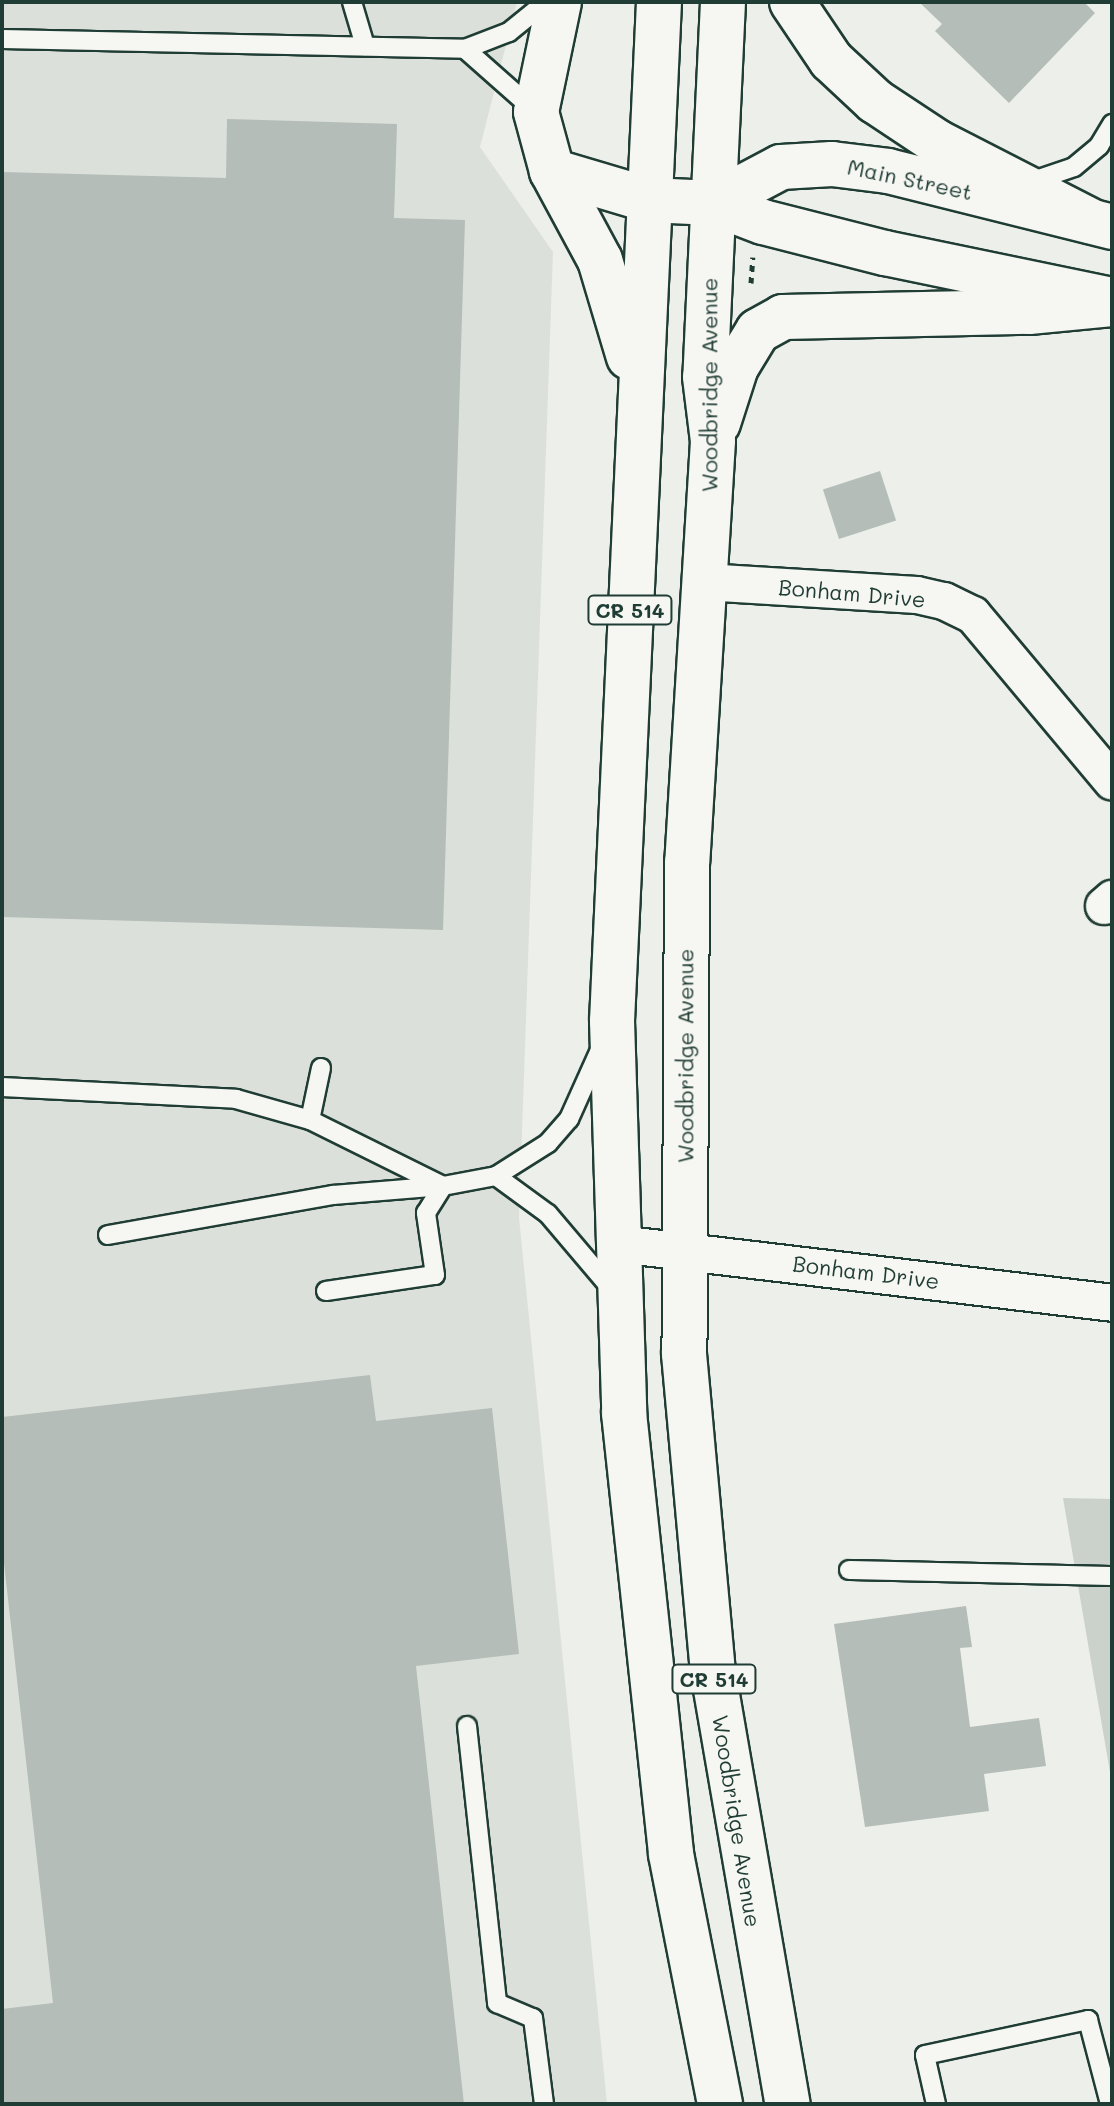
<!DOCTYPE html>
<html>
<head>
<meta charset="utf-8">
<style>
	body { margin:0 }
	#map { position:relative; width:1114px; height:2106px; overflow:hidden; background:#edefea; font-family:Mali,sans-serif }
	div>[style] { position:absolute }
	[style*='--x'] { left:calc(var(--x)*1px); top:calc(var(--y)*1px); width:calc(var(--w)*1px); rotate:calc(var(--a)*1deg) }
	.built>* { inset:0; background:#dce0db }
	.green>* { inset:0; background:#cbd2cc }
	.building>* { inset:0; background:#b4bdb8; transform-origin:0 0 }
	.path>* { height:5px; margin-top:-2.5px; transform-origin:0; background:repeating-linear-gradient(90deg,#1f3d34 0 6px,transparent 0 12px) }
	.roads { filter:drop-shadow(2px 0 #1f3d34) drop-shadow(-2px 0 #1f3d34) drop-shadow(0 2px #1f3d34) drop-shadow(0 -2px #1f3d34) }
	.service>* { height:18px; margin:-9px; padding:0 9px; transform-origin:9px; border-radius:9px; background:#f6f6f2 }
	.minor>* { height:36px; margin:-18px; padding:0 18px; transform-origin:18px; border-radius:18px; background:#f6f6f2 }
	.secondary>* { height:44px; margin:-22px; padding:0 22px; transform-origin:22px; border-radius:22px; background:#f6f6f2 }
	.primary>* { height:44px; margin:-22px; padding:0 22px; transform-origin:22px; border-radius:22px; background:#f6f6f2 }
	span { translate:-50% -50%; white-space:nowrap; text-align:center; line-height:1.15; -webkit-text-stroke:7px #f6f6f2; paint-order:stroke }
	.shield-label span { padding:2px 6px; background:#f6f6f2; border:2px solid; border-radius:6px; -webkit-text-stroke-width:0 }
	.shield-label { font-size:20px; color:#1f3d34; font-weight:700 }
	.street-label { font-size:22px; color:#1f3d34 }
	.frame { position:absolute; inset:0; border:4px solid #1f3d34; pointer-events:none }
</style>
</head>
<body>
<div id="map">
	<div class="built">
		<i style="clip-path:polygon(2px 2px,517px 2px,480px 147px,553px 252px,519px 1217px,607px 2104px,2px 2104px)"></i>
	</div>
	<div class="green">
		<i style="clip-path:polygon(1063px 1498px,1112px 1499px,1112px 1784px)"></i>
	</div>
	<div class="building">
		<i style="clip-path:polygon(919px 2px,1084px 2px,1095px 13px,1009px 103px,935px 31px,942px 24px)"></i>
		<i style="clip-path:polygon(227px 119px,397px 124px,394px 218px,465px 220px,443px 930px,2px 917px,2px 172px,226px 178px)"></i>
		<i style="left:880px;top:471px;width:52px;height:60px;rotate:72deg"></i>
		<i style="clip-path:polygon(370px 1375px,376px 1421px,492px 1408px,519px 1654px,416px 1666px,464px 2104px,2px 2104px,2px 2009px,53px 2003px,2px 1545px,2px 1417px)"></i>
		<i style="clip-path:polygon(966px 1606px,972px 1647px,960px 1648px,970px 1727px,1039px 1718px,1046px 1766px,984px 1774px,989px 1811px,865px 1827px,834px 1624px)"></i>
	</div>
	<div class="path">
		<i style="--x:751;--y:283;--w:26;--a:-86"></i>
	</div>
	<div class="roads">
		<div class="service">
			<i style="--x:352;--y:2;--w:46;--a:73.5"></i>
			<i style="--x:2;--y:39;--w:463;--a:1.2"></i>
			<i style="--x:465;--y:49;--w:47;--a:-21.1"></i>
			<i style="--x:509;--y:32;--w:48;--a:-39"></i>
			<i style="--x:465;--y:49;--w:94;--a:41.5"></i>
			<i style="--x:1030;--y:182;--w:46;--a:-18.8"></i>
			<i style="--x:1074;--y:167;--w:33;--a:-40"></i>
			<i style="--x:1099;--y:146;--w:26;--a:-59"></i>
			<i style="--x:321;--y:1068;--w:53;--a:101.9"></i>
			<i style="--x:310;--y:1120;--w:148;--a:26.4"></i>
			<i style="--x:443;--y:1186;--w:54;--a:-10.7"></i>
			<i style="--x:496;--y:1176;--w:62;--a:-32.4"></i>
			<i style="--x:548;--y:1143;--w:32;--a:-49"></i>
			<i style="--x:569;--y:1119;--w:76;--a:-65.8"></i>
			<i style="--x:2;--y:1087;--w:234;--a:2.9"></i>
			<i style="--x:236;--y:1099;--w:77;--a:15.8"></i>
			<i style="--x:496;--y:1176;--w:64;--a:36.2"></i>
			<i style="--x:548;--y:1214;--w:96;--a:49.7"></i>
			<i style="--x:108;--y:1235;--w:229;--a:-10.1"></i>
			<i style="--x:333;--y:1195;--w:110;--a:-4.7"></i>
			<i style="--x:326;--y:1291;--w:110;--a:-8.4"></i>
			<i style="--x:435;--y:1275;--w:63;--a:-98.3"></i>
			<i style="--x:426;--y:1213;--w:32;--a:-58"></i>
			<i style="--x:849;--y:1570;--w:263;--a:1.3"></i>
			<i style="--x:467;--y:1726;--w:279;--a:83.8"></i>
			<i style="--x:497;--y:2003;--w:39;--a:23"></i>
			<i style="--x:533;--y:2018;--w:87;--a:82.7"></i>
			<i style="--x:936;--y:2104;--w:50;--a:-102.7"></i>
			<i style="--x:925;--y:2055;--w:167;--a:-12.1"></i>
			<i style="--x:1088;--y:2020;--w:87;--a:75.3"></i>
		</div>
		<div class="minor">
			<i style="--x:704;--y:582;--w:213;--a:3.5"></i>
			<i style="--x:917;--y:595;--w:28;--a:13"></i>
			<i style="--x:944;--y:601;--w:32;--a:26"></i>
			<i style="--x:973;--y:615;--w:217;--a:50.1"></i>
			<i style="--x:1104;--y:906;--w:11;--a:-41"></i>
			<i style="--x:619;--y:1244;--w:497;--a:6.8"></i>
		</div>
		<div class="secondary">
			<i style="--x:649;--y:200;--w:64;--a:2.7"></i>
			<i style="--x:713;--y:203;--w:53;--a:20.8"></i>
			<i style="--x:763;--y:222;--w:126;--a:14.3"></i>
			<i style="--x:885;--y:253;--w:227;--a:11.7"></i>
			<i style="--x:713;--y:203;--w:77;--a:-27.9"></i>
			<i style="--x:781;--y:167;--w:51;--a:-3.4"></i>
			<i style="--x:832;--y:164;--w:56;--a:7.1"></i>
			<i style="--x:888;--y:171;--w:231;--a:14"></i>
		</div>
		<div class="primary">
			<i style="--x:559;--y:2;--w:112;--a:101.8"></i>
			<i style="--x:536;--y:112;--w:61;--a:74.8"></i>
			<i style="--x:552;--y:171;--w:101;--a:61.7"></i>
			<i style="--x:600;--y:260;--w:101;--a:73.4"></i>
			<i style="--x:659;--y:2;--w:1020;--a:92.64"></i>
			<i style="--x:612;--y:1021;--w:392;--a:88.2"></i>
			<i style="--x:624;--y:1413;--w:443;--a:83.9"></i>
			<i style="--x:671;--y:1854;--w:255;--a:78.9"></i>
			<i style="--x:723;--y:2;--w:375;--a:92.7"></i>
			<i style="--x:705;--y:377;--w:64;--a:82.9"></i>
			<i style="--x:713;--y:441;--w:422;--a:93.5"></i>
			<i style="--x:687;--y:862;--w:492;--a:90.3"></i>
			<i style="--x:684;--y:1354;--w:319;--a:84.8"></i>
			<i style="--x:713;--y:1672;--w:438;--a:80.2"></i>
			<i style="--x:792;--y:2;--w:70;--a:56.1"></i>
			<i style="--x:831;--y:60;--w:60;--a:43"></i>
			<i style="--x:875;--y:101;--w:74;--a:33.5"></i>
			<i style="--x:937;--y:142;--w:173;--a:27.2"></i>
			<i style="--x:552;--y:171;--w:101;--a:16.6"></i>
			<i style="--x:718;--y:423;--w:59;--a:-72.2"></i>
			<i style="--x:736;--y:367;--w:42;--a:-58.6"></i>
			<i style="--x:758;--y:331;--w:29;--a:-29"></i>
			<i style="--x:783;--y:317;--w:246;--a:-1.2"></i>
			<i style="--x:1029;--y:312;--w:83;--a:-5.5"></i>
		</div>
	</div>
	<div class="shield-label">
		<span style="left:630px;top:610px">CR 514</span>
		<span style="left:714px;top:1679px">CR 514</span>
	</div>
	<div class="street-label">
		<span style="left:910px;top:179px;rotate:12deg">Main Street</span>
		<span style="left:709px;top:385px;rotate:-90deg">Woodbridge Avenue</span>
		<span style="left:852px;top:593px;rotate:5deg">Bonham Drive</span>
		<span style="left:685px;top:1056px;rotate:-90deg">Woodbridge Avenue</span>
		<span style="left:866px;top:1272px;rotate:7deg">Bonham Drive</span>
		<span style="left:737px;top:1821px;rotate:81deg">Woodbridge Avenue</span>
	</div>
	<div class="frame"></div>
</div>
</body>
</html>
